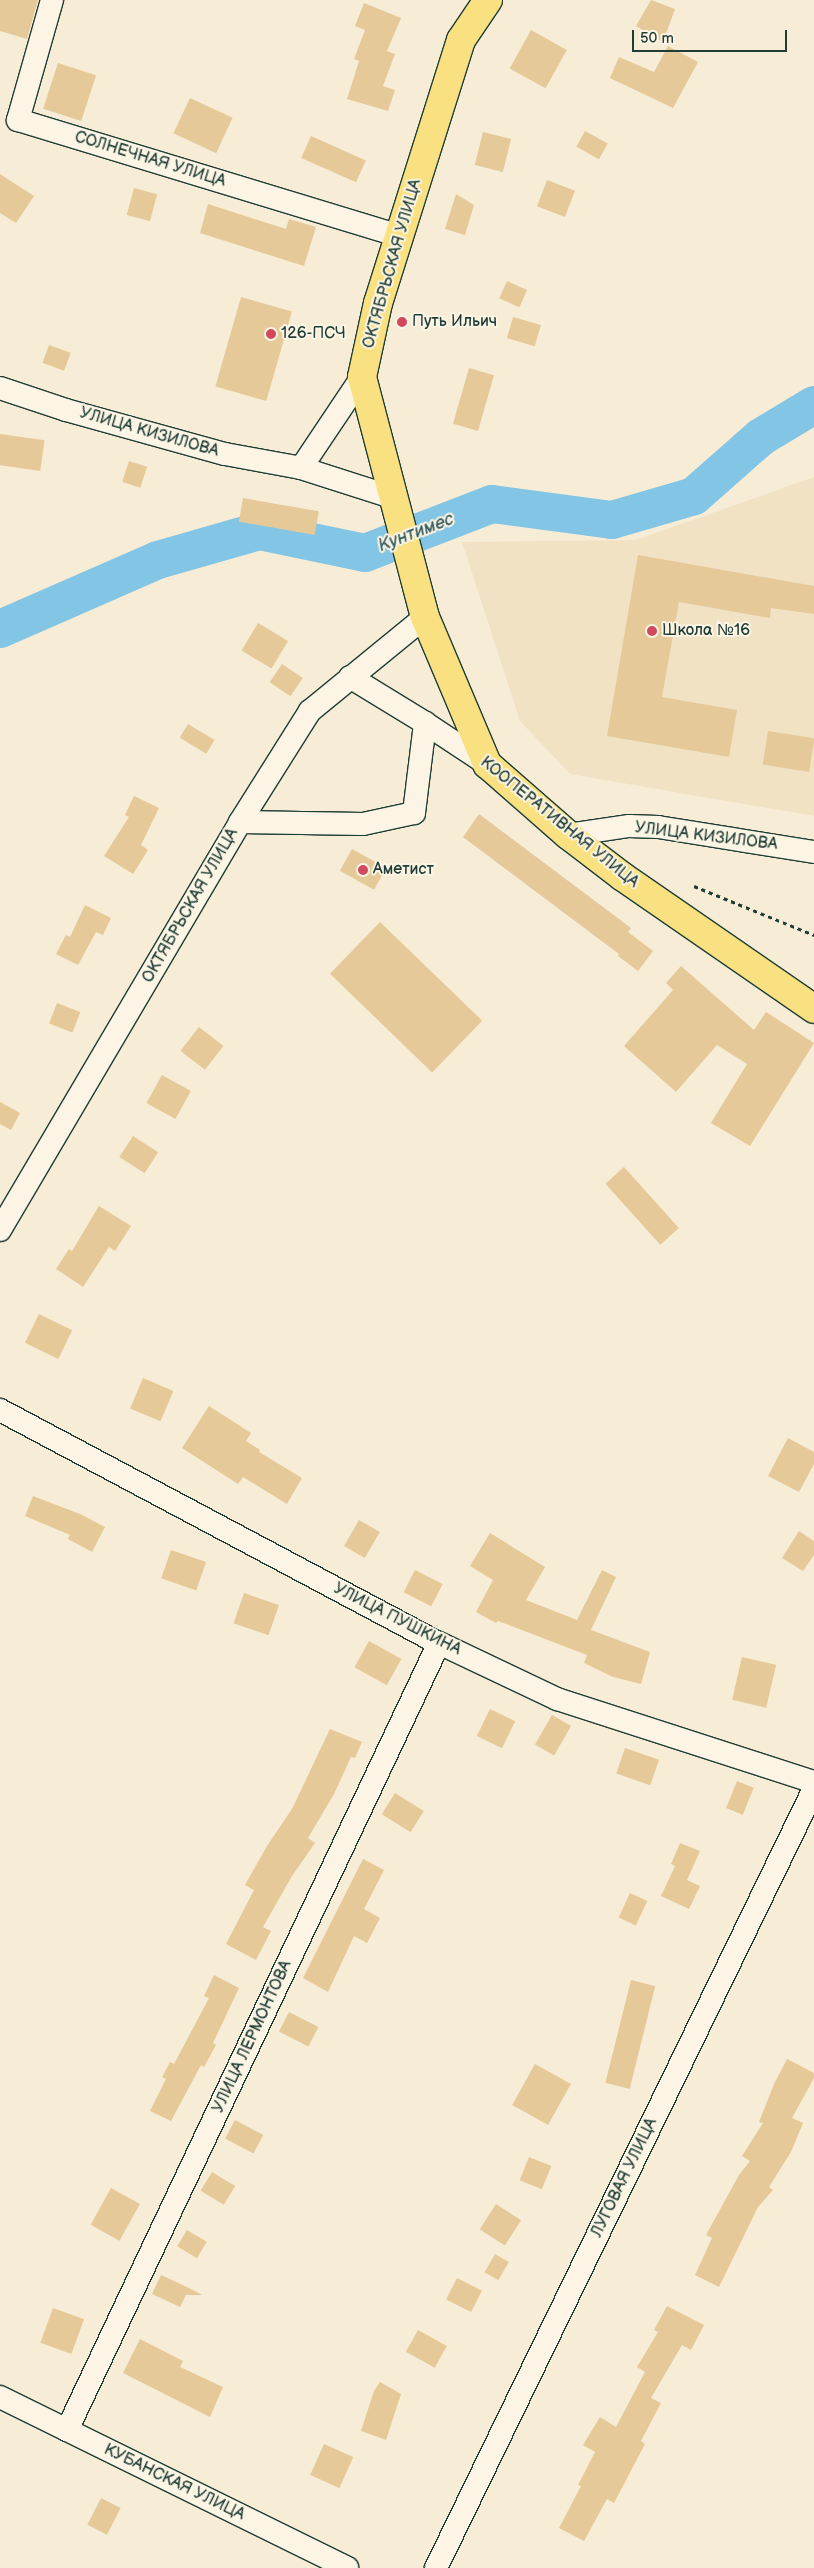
<!DOCTYPE html>
<html>
<head>
<meta charset="utf-8">
<style>
	body { margin:0 }
	#map { position:relative; width:814px; height:2568px; overflow:hidden; background:#f7ecd6; font-family:"Balsamiq Sans",sans-serif }
	div>[style] { position:absolute }
	[style*='--x'] { left:calc(var(--x)*1px); top:calc(var(--y)*1px); width:calc(var(--w)*1px); rotate:calc(var(--a)*1deg) }
	.built>* { inset:0; background:#f2e2c4 }
	.river>* { height:38px; margin:-19px; padding:0 19px; transform-origin:19px; border-radius:19px; background:#83c5e4 }
	.building>* { inset:0; background:#e5c999; transform-origin:0 0 }
	.path>* { height:3px; margin-top:-1.5px; transform-origin:0; background:repeating-linear-gradient(90deg,#1f3d34 0 4px,transparent 0 8px) }
	.roads { filter:drop-shadow(1px 0 #1f3d34) drop-shadow(-1px 0 #1f3d34) drop-shadow(0 1px #1f3d34) drop-shadow(0 -1px #1f3d34) }
	.minor>* { height:22px; margin:-11px; padding:0 11px; transform-origin:11px; border-radius:11px; background:#fcf5e5 }
	.major>* { height:28px; margin:-14px; padding:0 14px; transform-origin:14px; border-radius:14px; background:#f9e181 }
	.dots>* { width:14px; height:14px; translate:-50% -50%; box-sizing:border-box; border:2px solid #fcf5e5; border-radius:50% }
	span { translate:-50% -50%; white-space:nowrap; text-align:center; line-height:1.15; -webkit-text-stroke:4px #fcf5e5; paint-order:stroke }
	.street-label { font-size:16px; color:#1f3d34 }
	.poi-label { font-size:16px; color:#1f3d34 }
	.left { translate:0 -50%; text-align:left }
	.water-label { font-size:18px; color:#385f60; font-style:italic }
	.scale { position:absolute; left:632px; top:30px; width:155px; height:22px; box-sizing:border-box; border:2px solid #1f3d34; border-top:0; padding-left:6px; font-size:15px; line-height:18px; white-space:nowrap; color:#1f3d34; -webkit-text-stroke:4px #fcf5e5; paint-order:stroke }
</style>
</head>
<body>
<div id="map">
	<div class="built">
		<i style="clip-path:polygon(814px 477px,814px 816px,570px 774px,520px 721px,462px 542px,636px 540px)"></i>
	</div>
	<div class="river">
		<i style="--x:0;--y:629;--w:172;--a:-23.6"></i>
		<i style="--x:158;--y:560;--w:105;--a:-16"></i>
		<i style="--x:259;--y:531;--w:108;--a:11.7"></i>
		<i style="--x:365;--y:553;--w:136;--a:-21.1"></i>
		<i style="--x:492;--y:504;--w:121;--a:7.6"></i>
		<i style="--x:612;--y:520;--w:85;--a:-16.3"></i>
		<i style="--x:694;--y:496;--w:89;--a:-41.4"></i>
		<i style="--x:761;--y:437;--w:62;--a:-31.1"></i>
	</div>
	<div class="building">
		<i style="clip-path:polygon(0 0,38px 0,27px 39px,0 31px)"></i>
		<i style="clip-path:polygon(651px 0,675px 9px,663px 42px,636px 26px)"></i>
		<i style="clip-path:polygon(364px 3px,401px 18px,387px 51px,395px 54px,383px 86px,395px 90px,388px 111px,347px 99px,359px 61px,354px 59px,365px 30px,355px 26px)"></i>
		<i style="left:531px;top:30px;width:41px;height:44px;rotate:29deg"></i>
		<i style="clip-path:polygon(668px 46px,698px 62px,673px 108px,610px 78px,619px 57px,654px 72px)"></i>
		<i style="left:58px;top:63px;width:40px;height:48px;rotate:18deg"></i>
		<i style="left:190px;top:98px;width:47px;height:39px;rotate:25deg"></i>
		<i style="left:585px;top:131px;width:26px;height:18px;rotate:29deg"></i>
		<i style="left:483px;top:132px;width:29px;height:34px;rotate:14deg"></i>
		<i style="left:311px;top:136px;width:60px;height:24px;rotate:24deg"></i>
		<i style="clip-path:polygon(0 174px,34px 196px,16px 223px,0 213px)"></i>
		<i style="left:547px;top:180px;width:30px;height:28px;rotate:21deg"></i>
		<i style="left:134px;top:188px;width:24px;height:28px;rotate:15deg"></i>
		<i style="clip-path:polygon(456px 194px,474px 205px,465px 235px,445px 229px)"></i>
		<i style="clip-path:polygon(208px 204px,286px 229px,289px 219px,316px 227px,304px 266px,200px 233px)"></i>
		<i style="left:507px;top:281px;width:22px;height:19px;rotate:24deg"></i>
		<i style="left:241px;top:297px;width:53px;height:93px;rotate:16deg"></i>
		<i style="left:513px;top:317px;width:29px;height:22px;rotate:16deg"></i>
		<i style="left:49px;top:345px;width:23px;height:19px;rotate:20deg"></i>
		<i style="left:469px;top:368px;width:26px;height:58px;rotate:16deg"></i>
		<i style="left:0;top:434px;width:45px;height:31px;rotate:8deg"></i>
		<i style="left:129px;top:461px;width:19px;height:22px;rotate:18deg"></i>
		<i style="left:243px;top:498px;width:77px;height:24px;rotate:10deg"></i>
		<i style="clip-path:polygon(638px 555px,814px 586px,814px 614px,771px 608px,770px 618px,679px 602px,662px 697px,737px 710px,729px 757px,607px 736px)"></i>
		<i style="left:258px;top:623px;width:35px;height:32px;rotate:31deg"></i>
		<i style="left:282px;top:664px;width:25px;height:22px;rotate:34deg"></i>
		<i style="left:188px;top:724px;width:31px;height:16px;rotate:31deg"></i>
		<i style="left:768px;top:731px;width:47px;height:34px;rotate:9deg"></i>
		<i style="clip-path:polygon(134px 796px,159px 808px,141px 845px,148px 850px,133px 874px,104px 856px,129px 817px,125px 815px)"></i>
		<i style="clip-path:polygon(479px 814px,631px 928px,628px 932px,653px 951px,638px 971px,618px 956px,619px 954px,463px 837px)"></i>
		<i style="left:352px;top:849px;width:39px;height:25px;rotate:29deg"></i>
		<i style="clip-path:polygon(85px 905px,111px 918px,103px 935px,96px 932px,78px 965px,56px 954px,66px 935px,70px 937px)"></i>
		<i style="left:380px;top:922px;width:142px;height:72px;rotate:44deg"></i>
		<i style="clip-path:polygon(681px 966px,754px 1030px,766px 1012px,814px 1043px,750px 1146px,711px 1123px,747px 1064px,717px 1045px,676px 1092px,624px 1046px,673px 990px,666px 983px)"></i>
		<i style="left:57px;top:1003px;width:25px;height:22px;rotate:21deg"></i>
		<i style="left:199px;top:1027px;width:31px;height:30px;rotate:38deg"></i>
		<i style="left:162px;top:1075px;width:33px;height:32px;rotate:29deg"></i>
		<i style="clip-path:polygon(0 1102px,20px 1113px,11px 1130px,0 1124px)"></i>
		<i style="left:133px;top:1136px;width:30px;height:25px;rotate:33deg"></i>
		<i style="left:624px;top:1167px;width:82px;height:25px;rotate:48deg"></i>
		<i style="clip-path:polygon(99px 1206px,131px 1226px,115px 1251px,109px 1247px,83px 1287px,56px 1269px,69px 1249px,72px 1251px)"></i>
		<i style="left:39px;top:1314px;width:37px;height:32px;rotate:26deg"></i>
		<i style="left:143px;top:1378px;width:33px;height:33px;rotate:23deg"></i>
		<i style="clip-path:polygon(209px 1406px,251px 1433px,246px 1441px,260px 1450px,259px 1452px,302px 1478px,287px 1504px,243px 1477px,238px 1484px,182px 1448px)"></i>
		<i style="clip-path:polygon(788px 1438px,814px 1452px,814px 1464px,799px 1492px,768px 1476px)"></i>
		<i style="clip-path:polygon(33px 1496px,80px 1514px,105px 1527px,92px 1552px,68px 1539px,70px 1535px,25px 1516px)"></i>
		<i style="left:359px;top:1520px;width:24px;height:30px;rotate:30deg"></i>
		<i style="clip-path:polygon(799px 1531px,814px 1541px,814px 1555px,803px 1571px,782px 1558px)"></i>
		<i style="clip-path:polygon(490px 1533px,545px 1567px,526px 1600px,577px 1620px,602px 1570px,616px 1577px,591px 1630px,650px 1652px,641px 1684px,613px 1677px,584px 1663px,587px 1655px,498px 1621px,496px 1623px,476px 1612px,493px 1580px,470px 1566px)"></i>
		<i style="left:171px;top:1550px;width:37px;height:30px;rotate:19deg"></i>
		<i style="left:415px;top:1570px;width:31px;height:25px;rotate:27deg"></i>
		<i style="left:244px;top:1593px;width:37px;height:32px;rotate:19deg"></i>
		<i style="left:369px;top:1641px;width:37px;height:30px;rotate:29deg"></i>
		<i style="left:742px;top:1657px;width:35px;height:44px;rotate:13deg"></i>
		<i style="left:490px;top:1709px;width:28px;height:30px;rotate:26deg"></i>
		<i style="left:552px;top:1715px;width:22px;height:34px;rotate:30deg"></i>
		<i style="clip-path:polygon(330px 1729px,362px 1742px,355px 1758px,351px 1757px,334px 1794px,308px 1838px,315px 1843px,292px 1876px,263px 1927px,271px 1931px,256px 1960px,226px 1944px,254px 1890px,245px 1885px,267px 1846px,292px 1809px)"></i>
		<i style="left:625px;top:1748px;width:36px;height:27px;rotate:19deg"></i>
		<i style="left:737px;top:1781px;width:18px;height:29px;rotate:22deg"></i>
		<i style="left:395px;top:1793px;width:34px;height:25px;rotate:32deg"></i>
		<i style="clip-path:polygon(680px 1843px,700px 1851px,687px 1880px,700px 1886px,689px 1909px,661px 1896px,675px 1866px,671px 1864px)"></i>
		<i style="clip-path:polygon(363px 1859px,384px 1870px,364px 1909px,380px 1918px,367px 1943px,354px 1936px,328px 1992px,303px 1978px)"></i>
		<i style="left:630px;top:1893px;width:19px;height:27px;rotate:25deg"></i>
		<i style="clip-path:polygon(214px 1975px,239px 1988px,213px 2043px,216px 2045px,204px 2067px,201px 2065px,171px 2121px,150px 2111px,166px 2079px,162px 2077px,170px 2062px,174px 2064px,209px 1998px,204px 1996px)"></i>
		<i style="left:631px;top:1980px;width:25px;height:106px;rotate:14deg"></i>
		<i style="left:289px;top:2012px;width:33px;height:22px;rotate:27deg"></i>
		<i style="clip-path:polygon(787px 2059px,814px 2073px,814px 2078px,792px 2118px,803px 2123px,791px 2152px,769px 2187px,773px 2190px,758px 2207px,719px 2287px,695px 2275px,712px 2238px,706px 2235px,739px 2175px,750px 2161px,742px 2156px,763px 2123px,759px 2122px,774px 2084px)"></i>
		<i style="left:535px;top:2064px;width:41px;height:47px;rotate:29deg"></i>
		<i style="left:235px;top:2120px;width:32px;height:21px;rotate:28deg"></i>
		<i style="left:529px;top:2157px;width:24px;height:25px;rotate:22deg"></i>
		<i style="left:212px;top:2172px;width:27px;height:22px;rotate:31deg"></i>
		<i style="left:111px;top:2188px;width:33px;height:42px;rotate:29deg"></i>
		<i style="left:496px;top:2204px;width:30px;height:30px;rotate:33deg"></i>
		<i style="left:187px;top:2230px;width:23px;height:19px;rotate:31deg"></i>
		<i style="left:495px;top:2254px;width:16px;height:21px;rotate:30deg"></i>
		<i style="clip-path:polygon(161px 2275px,189px 2288px,202px 2295px,186px 2295px,180px 2307px,152px 2294px)"></i>
		<i style="left:457px;top:2278px;width:28px;height:24px;rotate:27deg"></i>
		<i style="clip-path:polygon(667px 2306px,704px 2325px,691px 2350px,682px 2345px,651px 2398px,661px 2403px,641px 2441px,645px 2444px,614px 2503px,607px 2499px,584px 2541px,559px 2528px,581px 2486px,578px 2485px,595px 2452px,583px 2445px,600px 2417px,616px 2427px,645px 2372px,637px 2367px,658px 2332px,654px 2330px)"></i>
		<i style="left:53px;top:2308px;width:33px;height:37px;rotate:20deg"></i>
		<i style="left:418px;top:2330px;width:33px;height:25px;rotate:29deg"></i>
		<i style="clip-path:polygon(140px 2339px,183px 2361px,180px 2367px,223px 2387px,210px 2417px,123px 2373px)"></i>
		<i style="clip-path:polygon(380px 2382px,401px 2394px,386px 2440px,361px 2431px,374px 2391px)"></i>
		<i style="left:324px;top:2444px;width:32px;height:34px;rotate:24deg"></i>
		<i style="left:101px;top:2498px;width:22px;height:30px;rotate:27deg"></i>
	</div>
	<div class="path">
		<i style="--x:694;--y:886;--w:130;--a:22.2"></i>
	</div>
	<div class="roads">
		<div class="minor">
			<i style="--x:52;--y:0;--w:125;--a:105.8"></i>
			<i style="--x:18;--y:120;--w:400;--a:16.9"></i>
			<i style="--x:0;--y:388;--w:70;--a:18.4"></i>
			<i style="--x:66;--y:410;--w:165;--a:15.5"></i>
			<i style="--x:225;--y:454;--w:77;--a:10.4"></i>
			<i style="--x:301;--y:468;--w:110;--a:-56.2"></i>
			<i style="--x:301;--y:468;--w:96;--a:17.7"></i>
			<i style="--x:350;--y:677;--w:88;--a:31.5"></i>
			<i style="--x:425;--y:723;--w:74;--a:33.5"></i>
			<i style="--x:240;--y:822;--w:123;--a:0.9"></i>
			<i style="--x:363;--y:824;--w:52;--a:-12.2"></i>
			<i style="--x:414;--y:813;--w:91;--a:-83"></i>
			<i style="--x:568;--y:835;--w:62;--a:-8.4"></i>
			<i style="--x:629;--y:826;--w:29;--a:2"></i>
			<i style="--x:658;--y:827;--w:158;--a:9.1"></i>
			<i style="--x:0;--y:1230;--w:473;--a:-59.5"></i>
			<i style="--x:240;--y:822;--w:131;--a:-57.8"></i>
			<i style="--x:310;--y:711;--w:149;--a:-39.3"></i>
			<i style="--x:0;--y:1410;--w:497;--a:28"></i>
			<i style="--x:439;--y:1643;--w:131;--a:25.4"></i>
			<i style="--x:557;--y:1699;--w:270;--a:17.9"></i>
			<i style="--x:0;--y:2397;--w:387;--a:26.2"></i>
			<i style="--x:67;--y:2430;--w:870;--a:-64.7"></i>
			<i style="--x:436;--y:2568;--w:866;--a:-64.12"></i>
		</div>
		<div class="major">
			<i style="--x:488;--y:0;--w:48;--a:124"></i>
			<i style="--x:461;--y:40;--w:276;--a:107.5"></i>
			<i style="--x:378;--y:303;--w:76;--a:102.2"></i>
			<i style="--x:362;--y:377;--w:248;--a:75.3"></i>
			<i style="--x:425;--y:617;--w:160;--a:67.1"></i>
			<i style="--x:487;--y:764;--w:108;--a:41.2"></i>
			<i style="--x:568;--y:835;--w:69;--a:37.4"></i>
			<i style="--x:623;--y:877;--w:232;--a:34.6"></i>
		</div>
	</div>
	<div class="dots">
		<i style="left:402px;top:322px;background:#d1495b"></i>
		<i style="left:271px;top:334px;background:#d1495b"></i>
		<i style="left:652px;top:631px;background:#d1495b"></i>
		<i style="left:363px;top:870px;background:#d1495b"></i>
	</div>
	<div class="street-label">
		<span style="left:150px;top:160px;rotate:17deg">СОЛНЕЧНАЯ УЛИЦА</span>
		<span style="left:393px;top:264px;rotate:-74deg">ОКТЯБРЬСКАЯ УЛИЦА</span>
		<span style="left:149px;top:433px;rotate:16deg">УЛИЦА КИЗИЛОВА</span>
		<span style="left:559px;top:823px;rotate:39deg">КООПЕРАТИВНАЯ УЛИЦА</span>
		<span style="left:706px;top:837px;rotate:7deg">УЛИЦА КИЗИЛОВА</span>
		<span style="left:191px;top:906px;rotate:-60deg">ОКТЯБРЬСКАЯ УЛИЦА</span>
		<span style="left:397px;top:1620px;rotate:27deg">УЛИЦА ПУШКИНА</span>
		<span style="left:253px;top:2037px;rotate:-65deg">УЛИЦА ЛЕРМОНТОВА</span>
		<span style="left:625px;top:2178px;rotate:-64deg">ЛУГОВАЯ УЛИЦА</span>
		<span style="left:174px;top:2483px;rotate:26deg">КУБАНСКАЯ УЛИЦА</span>
	</div>
	<div class="poi-label">
		<span class="left" style="left:412px;top:322px">Путь Ильич</span>
		<span class="left" style="left:281px;top:334px">126-ПСЧ</span>
		<span class="left" style="left:662px;top:631px">Школа №16</span>
		<span class="left" style="left:373px;top:870px">Аметист</span>
	</div>
	<div class="water-label">
		<span style="left:416px;top:533px;rotate:-21deg">Кунтимес</span>
	</div>
	<div class="scale">50 m</div>
</div>
</body>
</html>
